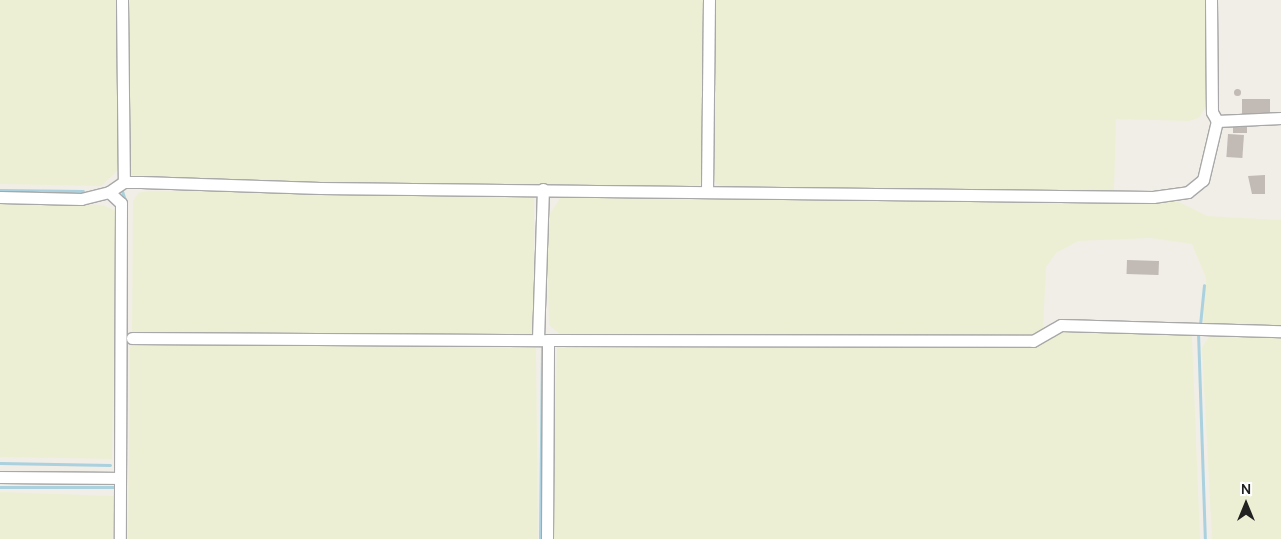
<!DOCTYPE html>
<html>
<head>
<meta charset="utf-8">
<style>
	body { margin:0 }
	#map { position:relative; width:1281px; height:539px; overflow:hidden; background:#f1eee8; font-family:Manrope,sans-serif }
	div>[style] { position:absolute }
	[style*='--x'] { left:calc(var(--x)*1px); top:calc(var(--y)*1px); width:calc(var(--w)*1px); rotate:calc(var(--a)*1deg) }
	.farmland>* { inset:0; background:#edefd4; transform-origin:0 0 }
	.stream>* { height:3px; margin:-1.5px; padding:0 1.5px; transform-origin:1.5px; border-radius:1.5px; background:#aad1dd }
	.building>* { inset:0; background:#c2bab4; transform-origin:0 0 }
	.round { border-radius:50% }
	.roads { filter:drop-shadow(1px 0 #a8a8a8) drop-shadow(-1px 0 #a8a8a8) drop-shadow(0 1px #a8a8a8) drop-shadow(0 -1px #a8a8a8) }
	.minor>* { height:11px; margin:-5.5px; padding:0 5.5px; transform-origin:5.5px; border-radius:5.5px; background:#fff }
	span { translate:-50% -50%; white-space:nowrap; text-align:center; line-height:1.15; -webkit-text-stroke:5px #fff; paint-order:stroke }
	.north { position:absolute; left:1221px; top:479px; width:50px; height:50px; -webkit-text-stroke:4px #fff; paint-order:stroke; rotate:0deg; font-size:14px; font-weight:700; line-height:20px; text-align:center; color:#212121 }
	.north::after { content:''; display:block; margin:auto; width:18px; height:22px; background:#212121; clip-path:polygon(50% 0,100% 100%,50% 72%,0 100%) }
</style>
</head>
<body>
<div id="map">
	<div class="farmland">
		<i style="clip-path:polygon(0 0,117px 0,118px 170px,101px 186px,0 184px)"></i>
		<i style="clip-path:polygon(130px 0,705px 0,701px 183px,698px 186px,300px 182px,130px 175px,127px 171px)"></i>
		<i style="clip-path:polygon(715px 0,1206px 0,1206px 106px,1199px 118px,1188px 121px,1116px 119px,1114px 191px,724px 186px,716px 184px,713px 176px)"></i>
		<i style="clip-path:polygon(216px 191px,534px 196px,534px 336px,132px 333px,133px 201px,138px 193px,149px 191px)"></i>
		<i style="clip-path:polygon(563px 194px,1175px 200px,1207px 216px,1281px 220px,1281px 326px,1203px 325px,1206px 278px,1192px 244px,1150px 238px,1078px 241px,1056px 253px,1046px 267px,1043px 330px,1034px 337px,563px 337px,549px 325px,547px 218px)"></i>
		<i style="clip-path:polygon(0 202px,103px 205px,116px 211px,112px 459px,0 457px)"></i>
		<i style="clip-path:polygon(1065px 328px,1187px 333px,1192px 337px,1200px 539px,552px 539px,557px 347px,1014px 345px)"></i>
		<i style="clip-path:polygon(1220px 333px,1281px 336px,1281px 539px,1212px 539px,1202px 348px,1209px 336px)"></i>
		<i style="clip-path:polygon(133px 342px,536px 346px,538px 539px,128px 539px,130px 348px)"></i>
		<i style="left:0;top:492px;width:114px;height:47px;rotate:2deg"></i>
	</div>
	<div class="stream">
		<i style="--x:0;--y:190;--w:83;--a:0.7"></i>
		<i style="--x:122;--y:191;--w:13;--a:72"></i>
		<i style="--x:1200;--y:325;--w:40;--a:-84.3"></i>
		<i style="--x:1198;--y:332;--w:207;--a:88.1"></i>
		<i style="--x:0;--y:463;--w:110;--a:1"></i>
		<i style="--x:0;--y:487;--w:114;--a:0"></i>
		<i style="--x:540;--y:539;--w:197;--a:-89.4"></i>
	</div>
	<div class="building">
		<i class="round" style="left:1233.5px;top:88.5px;width:7px;height:7px"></i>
		<i style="left:1242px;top:99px;width:28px;height:15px"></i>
		<i style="left:1233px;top:122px;width:14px;height:11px"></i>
		<i style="left:1228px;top:134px;width:16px;height:23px;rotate:4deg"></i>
		<i style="clip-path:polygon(1265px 175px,1265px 194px,1252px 194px,1248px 176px)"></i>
		<i style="left:1127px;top:260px;width:32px;height:14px;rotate:2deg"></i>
	</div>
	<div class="roads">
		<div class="minor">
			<i style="--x:122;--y:0;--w:182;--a:89.4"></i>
			<i style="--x:1211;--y:0;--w:112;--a:89.5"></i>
			<i style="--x:1212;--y:112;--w:10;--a:61"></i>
			<i style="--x:707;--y:190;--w:190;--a:-89.4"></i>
			<i style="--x:109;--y:192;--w:16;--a:43"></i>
			<i style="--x:121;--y:203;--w:336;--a:90.2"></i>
			<i style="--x:0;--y:197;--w:81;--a:1.4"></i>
			<i style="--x:81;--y:199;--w:29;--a:-14"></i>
			<i style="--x:109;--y:192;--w:18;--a:-34"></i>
			<i style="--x:124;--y:182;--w:17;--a:0"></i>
			<i style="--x:141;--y:182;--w:179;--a:1.9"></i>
			<i style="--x:320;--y:188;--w:833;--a:0.62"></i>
			<i style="--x:1153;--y:197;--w:35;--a:-8"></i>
			<i style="--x:1188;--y:192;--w:19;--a:-39"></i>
			<i style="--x:1203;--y:180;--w:61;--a:-76.7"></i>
			<i style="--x:1217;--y:121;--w:64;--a:-2.7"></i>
			<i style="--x:132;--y:338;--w:416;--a:0.3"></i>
			<i style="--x:538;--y:339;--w:150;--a:-88.1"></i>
			<i style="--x:0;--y:477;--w:120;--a:0.5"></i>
			<i style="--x:547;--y:539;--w:199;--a:-89.7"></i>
			<i style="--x:548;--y:340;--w:485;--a:0.1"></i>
			<i style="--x:1033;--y:341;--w:32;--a:-30"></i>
			<i style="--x:1061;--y:325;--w:220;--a:1.6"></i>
		</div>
	</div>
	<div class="north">N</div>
</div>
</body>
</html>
